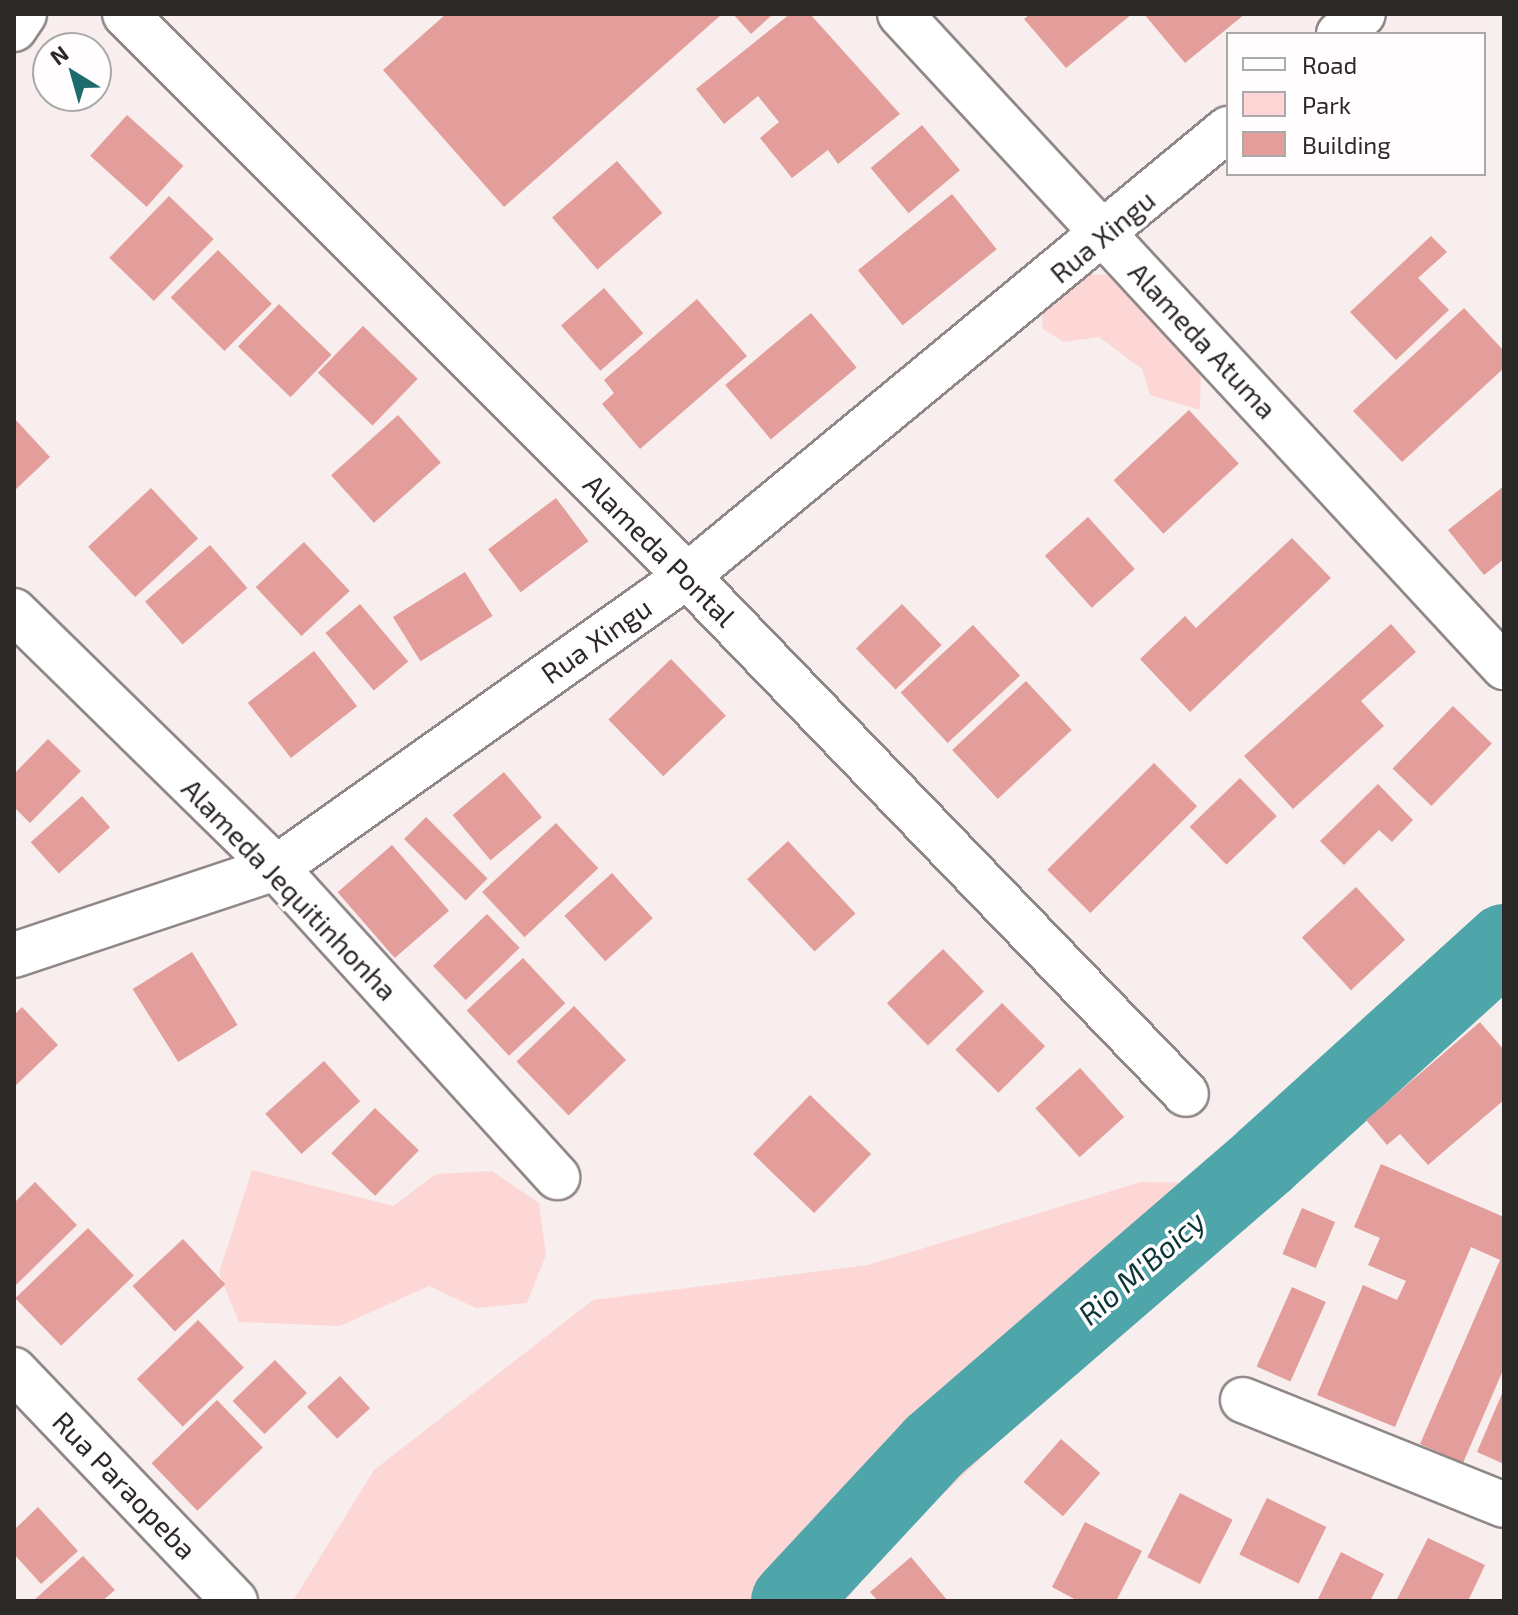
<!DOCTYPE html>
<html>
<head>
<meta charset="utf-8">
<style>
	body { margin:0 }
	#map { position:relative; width:1518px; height:1615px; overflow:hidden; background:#f7eeed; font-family:"Exo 2",sans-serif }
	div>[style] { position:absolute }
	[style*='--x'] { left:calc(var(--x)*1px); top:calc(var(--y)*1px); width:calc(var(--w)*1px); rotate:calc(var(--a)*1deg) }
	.green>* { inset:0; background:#fdd7d5 }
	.river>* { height:78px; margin:-39px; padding:0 39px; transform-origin:39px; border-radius:39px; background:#4ea5aa }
	.building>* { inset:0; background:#e39d9b; transform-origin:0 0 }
	.roads { filter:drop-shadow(2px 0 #908888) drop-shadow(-2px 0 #908888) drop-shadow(0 2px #908888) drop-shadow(0 -2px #908888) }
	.street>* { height:44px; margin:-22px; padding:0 22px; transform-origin:22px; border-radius:22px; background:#fff }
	span { translate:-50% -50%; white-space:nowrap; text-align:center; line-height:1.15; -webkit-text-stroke:7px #fffdfd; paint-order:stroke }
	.street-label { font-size:28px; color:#2b2828 }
	.water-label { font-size:30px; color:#0b3638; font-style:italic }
	.frame { position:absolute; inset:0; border:16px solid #2b2828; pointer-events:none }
	.legend { position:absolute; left:1226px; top:32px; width:260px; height:144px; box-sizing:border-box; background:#fffdfd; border:2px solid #aaa8a8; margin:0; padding:10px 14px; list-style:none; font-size:24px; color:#2b2828 }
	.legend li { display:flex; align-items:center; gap:16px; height:40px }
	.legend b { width:40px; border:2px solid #aaa8a8 }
	.north { position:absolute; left:32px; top:32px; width:80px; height:80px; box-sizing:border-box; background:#fffdfd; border:2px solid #aaa8a8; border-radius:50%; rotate:323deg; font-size:22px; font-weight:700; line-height:32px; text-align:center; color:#2b2828 }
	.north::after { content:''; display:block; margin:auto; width:28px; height:36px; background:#1e6b6e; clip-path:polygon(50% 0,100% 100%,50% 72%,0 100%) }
</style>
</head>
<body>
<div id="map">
	<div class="green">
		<i style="clip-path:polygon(1068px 274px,1112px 275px,1201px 363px,1200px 410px,1150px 395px,1142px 369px,1099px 337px,1064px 342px,1043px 329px,1041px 308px)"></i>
		<i style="clip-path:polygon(252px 1170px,393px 1206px,436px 1174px,492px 1171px,539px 1203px,546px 1255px,527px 1303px,476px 1308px,429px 1286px,340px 1326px,239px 1322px,219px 1273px)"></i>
		<i style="clip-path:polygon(1141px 1182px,1196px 1183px,1223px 1231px,885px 1549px,846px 1601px,293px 1601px,374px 1470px,593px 1300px,868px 1265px)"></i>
	</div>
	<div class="river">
		<i style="--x:790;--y:1601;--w:212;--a:-47.1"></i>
		<i style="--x:934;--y:1446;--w:437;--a:-40.8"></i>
		<i style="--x:1265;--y:1160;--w:323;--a:-42.2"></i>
	</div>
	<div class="building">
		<i style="clip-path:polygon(446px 14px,722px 14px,504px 207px,383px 70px)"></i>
		<i style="clip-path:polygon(733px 14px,773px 14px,751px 34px)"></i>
		<i style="clip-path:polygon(790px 14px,810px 14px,900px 114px,838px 164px,828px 150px,792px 178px,760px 138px,779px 122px,758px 96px,724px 124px,696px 89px)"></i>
		<i style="clip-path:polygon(1030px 14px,1132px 14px,1066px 68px,1024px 19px)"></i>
		<i style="clip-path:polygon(1144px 14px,1245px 14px,1185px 63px)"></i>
		<i style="left:127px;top:115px;width:76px;height:55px;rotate:42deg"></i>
		<i style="left:922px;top:125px;width:59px;height:67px;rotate:50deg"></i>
		<i style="left:617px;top:161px;width:69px;height:86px;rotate:49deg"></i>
		<i style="left:952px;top:194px;width:71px;height:121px;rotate:51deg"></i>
		<i style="left:169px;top:196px;width:62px;height:86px;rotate:44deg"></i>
		<i style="clip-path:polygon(1431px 236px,1447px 252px,1418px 278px,1449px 310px,1396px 360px,1350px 312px)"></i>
		<i style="left:218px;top:250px;width:76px;height:67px;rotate:45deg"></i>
		<i style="left:604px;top:288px;width:60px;height:57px;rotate:49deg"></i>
		<i style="clip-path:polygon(697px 299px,747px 356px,640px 449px,602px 404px,614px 393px,604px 380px)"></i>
		<i style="left:279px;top:304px;width:73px;height:59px;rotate:44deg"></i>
		<i style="clip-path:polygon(1464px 308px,1504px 351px,1504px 368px,1402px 462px,1353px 411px)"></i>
		<i style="left:811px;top:313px;width:71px;height:112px;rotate:50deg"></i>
		<i style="left:363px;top:326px;width:76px;height:65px;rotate:44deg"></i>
		<i style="left:1189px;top:410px;width:73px;height:103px;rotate:47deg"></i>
		<i style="left:398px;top:415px;width:64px;height:90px;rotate:48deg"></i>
		<i style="clip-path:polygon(14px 418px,50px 457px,14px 491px)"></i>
		<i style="clip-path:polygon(1504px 486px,1504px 559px,1484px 575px,1448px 530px)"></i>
		<i style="left:151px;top:488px;width:69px;height:86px;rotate:47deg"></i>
		<i style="left:556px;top:498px;width:54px;height:85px;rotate:53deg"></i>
		<i style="left:1088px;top:517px;width:70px;height:58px;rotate:48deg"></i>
		<i style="clip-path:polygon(1292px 538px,1331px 578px,1190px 712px,1140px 659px,1185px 616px,1196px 628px)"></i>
		<i style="left:304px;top:542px;width:67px;height:66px;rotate:47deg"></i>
		<i style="left:210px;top:545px;width:57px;height:86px;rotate:49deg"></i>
		<i style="left:465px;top:572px;width:52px;height:85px;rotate:58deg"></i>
		<i style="left:360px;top:604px;width:75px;height:45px;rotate:50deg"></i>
		<i style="left:902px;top:604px;width:57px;height:64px;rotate:46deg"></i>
		<i style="clip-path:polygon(1391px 624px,1416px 652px,1361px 701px,1384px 726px,1293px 809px,1244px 756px)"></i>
		<i style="left:973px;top:625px;width:69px;height:99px;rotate:47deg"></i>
		<i style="left:314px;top:651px;width:70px;height:84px;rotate:52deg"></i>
		<i style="left:671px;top:659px;width:79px;height:87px;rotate:46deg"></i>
		<i style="left:1026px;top:681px;width:67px;height:101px;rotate:47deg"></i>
		<i style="left:1453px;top:706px;width:54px;height:87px;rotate:44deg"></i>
		<i style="clip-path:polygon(48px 739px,81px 771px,30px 823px,14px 807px,14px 774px)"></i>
		<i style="left:1154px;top:763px;width:61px;height:151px;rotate:45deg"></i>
		<i style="left:504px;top:772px;width:59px;height:67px;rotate:50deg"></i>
		<i style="left:1240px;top:778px;width:53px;height:70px;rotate:46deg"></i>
		<i style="clip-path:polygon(1378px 784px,1413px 820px,1392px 842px,1379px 830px,1344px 865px,1320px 841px)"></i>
		<i style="left:82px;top:796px;width:42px;height:69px;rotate:48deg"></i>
		<i style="left:426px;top:817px;width:87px;height:31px;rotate:45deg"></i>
		<i style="left:556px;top:823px;width:62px;height:101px;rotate:47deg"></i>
		<i style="left:788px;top:841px;width:99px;height:56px;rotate:47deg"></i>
		<i style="left:392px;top:845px;width:87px;height:72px;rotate:49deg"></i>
		<i style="left:612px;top:873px;width:61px;height:64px;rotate:48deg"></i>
		<i style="left:1356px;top:887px;width:72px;height:74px;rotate:47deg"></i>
		<i style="left:487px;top:914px;width:47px;height:75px;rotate:46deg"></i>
		<i style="left:943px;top:949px;width:59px;height:78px;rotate:46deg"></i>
		<i style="left:192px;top:952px;width:86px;height:70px;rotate:58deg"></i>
		<i style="left:523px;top:958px;width:62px;height:77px;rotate:47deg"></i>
		<i style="left:1002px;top:1003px;width:61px;height:66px;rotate:45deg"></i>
		<i style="left:574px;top:1006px;width:75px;height:80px;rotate:46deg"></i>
		<i style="clip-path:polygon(22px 1007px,58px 1045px,14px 1087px,14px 1015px)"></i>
		<i style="clip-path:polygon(1480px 1022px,1504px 1050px,1504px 1100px,1428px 1165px,1400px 1134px,1387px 1145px,1366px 1120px)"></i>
		<i style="left:324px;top:1061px;width:54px;height:79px;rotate:48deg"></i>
		<i style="left:1080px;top:1068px;width:66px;height:60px;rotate:48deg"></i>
		<i style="left:810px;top:1095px;width:85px;height:82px;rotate:44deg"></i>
		<i style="left:375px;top:1108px;width:61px;height:63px;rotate:44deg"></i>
		<i style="clip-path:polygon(1381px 1164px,1504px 1217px,1504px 1368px,1463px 1463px,1420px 1444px,1500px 1260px,1471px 1247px,1395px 1427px,1317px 1395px,1363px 1285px,1397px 1300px,1406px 1281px,1368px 1265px,1380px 1238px,1354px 1227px)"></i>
		<i style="clip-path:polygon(35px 1182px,77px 1225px,14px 1287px,14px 1203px)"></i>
		<i style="left:1302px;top:1208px;width:36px;height:50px;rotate:23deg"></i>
		<i style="left:88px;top:1228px;width:66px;height:101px;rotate:46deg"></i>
		<i style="left:183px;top:1239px;width:62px;height:69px;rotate:47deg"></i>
		<i style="left:1292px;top:1287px;width:37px;height:87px;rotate:24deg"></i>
		<i style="left:198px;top:1320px;width:66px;height:85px;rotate:46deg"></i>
		<i style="left:275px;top:1360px;width:46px;height:59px;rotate:46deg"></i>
		<i style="left:340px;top:1376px;width:44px;height:45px;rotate:47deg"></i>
		<i style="clip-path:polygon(1504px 1389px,1504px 1464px,1477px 1452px)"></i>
		<i style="left:217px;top:1400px;width:66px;height:91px;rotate:46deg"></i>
		<i style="left:1061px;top:1439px;width:52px;height:57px;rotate:41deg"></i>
		<i style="left:1180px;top:1493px;width:59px;height:72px;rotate:27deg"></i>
		<i style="left:1267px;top:1498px;width:66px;height:63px;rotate:26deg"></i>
		<i style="clip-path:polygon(38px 1507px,78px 1551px,41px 1584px,14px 1554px,14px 1530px)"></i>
		<i style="clip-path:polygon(1085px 1522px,1142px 1551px,1116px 1601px,1078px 1601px,1052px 1587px)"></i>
		<i style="clip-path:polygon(1428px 1538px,1485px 1565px,1468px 1601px,1396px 1601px)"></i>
		<i style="clip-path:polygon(1341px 1552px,1384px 1574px,1370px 1601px,1317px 1601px)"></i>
		<i style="clip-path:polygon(83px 1556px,115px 1590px,102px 1601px,33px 1601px)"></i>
		<i style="clip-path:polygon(911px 1557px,948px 1601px,878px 1601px,870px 1592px)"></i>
	</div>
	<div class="roads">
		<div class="street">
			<i style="--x:125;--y:14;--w:795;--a:45"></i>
			<i style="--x:687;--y:576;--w:719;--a:46.07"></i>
			<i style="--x:900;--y:14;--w:890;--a:47.23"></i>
			<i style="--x:14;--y:29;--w:18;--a:-56"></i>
			<i style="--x:1339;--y:34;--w:31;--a:-40"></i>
			<i style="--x:14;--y:611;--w:367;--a:44.4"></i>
			<i style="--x:276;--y:868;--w:418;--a:47.7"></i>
			<i style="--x:14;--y:955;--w:276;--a:-18.4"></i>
			<i style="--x:276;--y:868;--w:504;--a:-35.39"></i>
			<i style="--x:687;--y:576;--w:702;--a:-39.57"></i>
			<i style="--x:14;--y:1370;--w:320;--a:46.3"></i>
			<i style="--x:1243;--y:1400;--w:281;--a:21.9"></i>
		</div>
	</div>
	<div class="street-label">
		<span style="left:1102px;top:236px;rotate:-40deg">Rua Xingu</span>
		<span style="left:1203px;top:340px;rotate:47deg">Alameda Atuma</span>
		<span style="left:660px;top:550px;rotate:45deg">Alameda Pontal</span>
		<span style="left:596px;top:640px;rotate:-35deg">Rua Xingu</span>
		<span style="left:290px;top:889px;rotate:46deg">Alameda Jequitinhonha</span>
		<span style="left:125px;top:1485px;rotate:46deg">Rua Paraopeba</span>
	</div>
	<div class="water-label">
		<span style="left:1141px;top:1267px;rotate:-41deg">Rio M'Boicy</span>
	</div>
	<div class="frame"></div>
	<ul class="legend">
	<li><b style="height:10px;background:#fff"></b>Road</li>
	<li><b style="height:22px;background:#fdd7d5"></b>Park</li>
	<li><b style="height:22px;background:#e39d9b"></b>Building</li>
	</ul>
	<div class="north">N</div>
</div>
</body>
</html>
